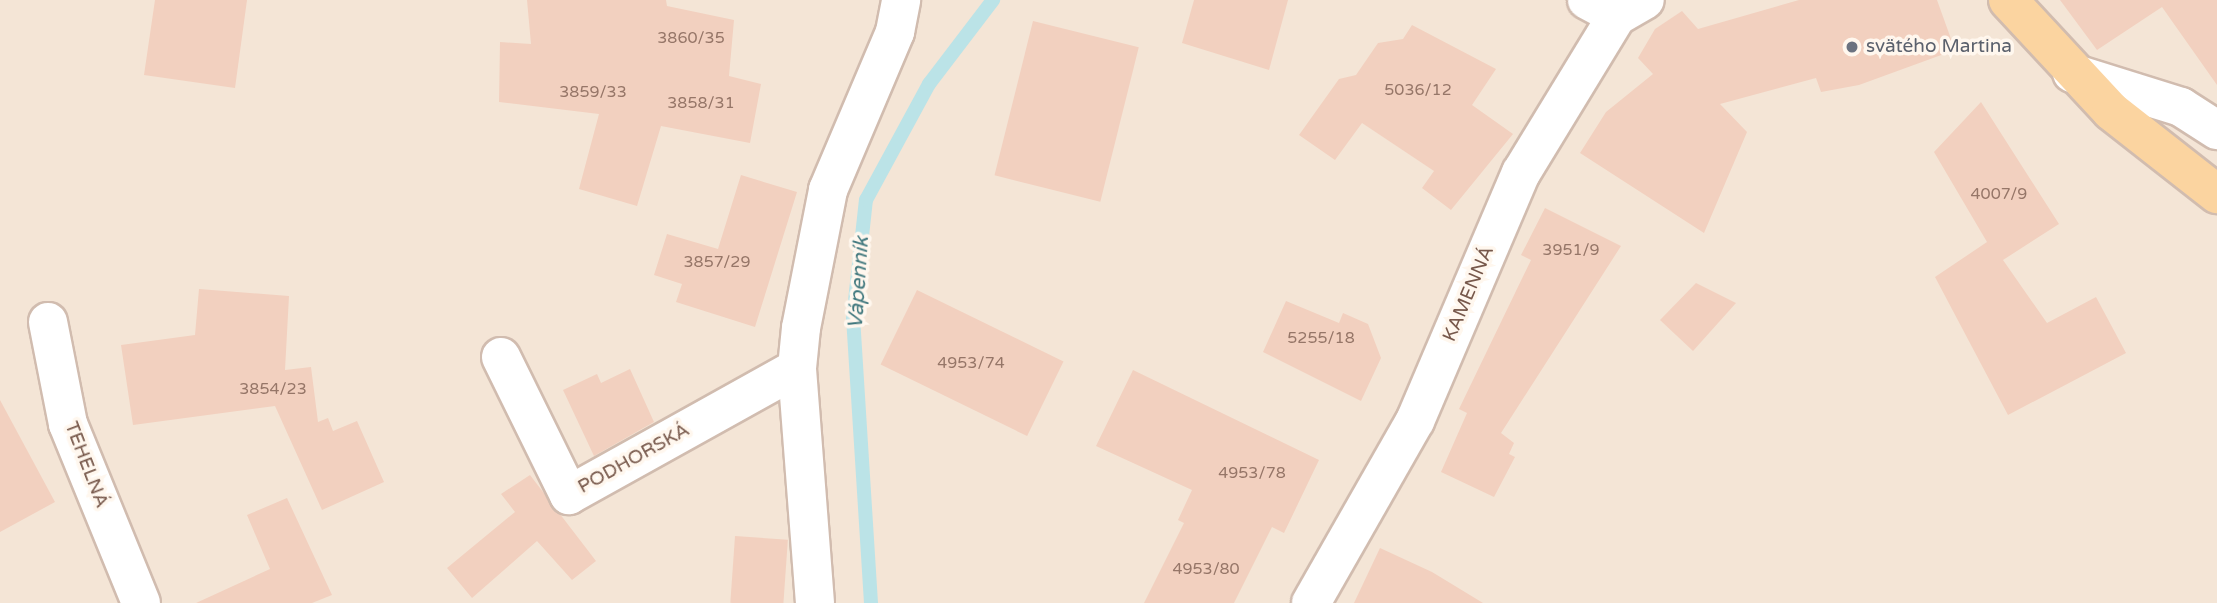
<!DOCTYPE html>
<html>
<head>
<meta charset="utf-8">
<style>
	body { margin:0 }
	#map { position:relative; width:2217px; height:603px; overflow:hidden; background:#fdf3e8; font-family:"Varela Round",sans-serif }
	div>[style] { position:absolute }
	[style*='--x'] { left:calc(var(--x)*1px); top:calc(var(--y)*1px); width:calc(var(--w)*1px); rotate:calc(var(--a)*1deg) }
	.residential>* { inset:0; background:#f4e5d6; transform-origin:0 0 }
	.stream>* { height:14px; margin:-7px; padding:0 7px; transform-origin:7px; border-radius:7px; background:#bbe3e7 }
	.building>* { inset:0; background:#f2d0bf; transform-origin:0 0 }
	.roads { filter:drop-shadow(2px 0 #d1bcaf) drop-shadow(-2px 0 #d1bcaf) drop-shadow(0 2px #d1bcaf) drop-shadow(0 -2px #d1bcaf) }
	.minor>* { height:38px; margin:-19px; padding:0 19px; transform-origin:19px; border-radius:19px; background:#fff }
	.major>* { height:38px; margin:-19px; padding:0 19px; transform-origin:19px; border-radius:19px; background:#fbd4a0 }
	.dots>* { width:19px; height:19px; translate:-50% -50%; box-sizing:border-box; border:4px solid #fff7ee; border-radius:50% }
	span { translate:-50% -50%; white-space:nowrap; text-align:center; line-height:1.15; -webkit-text-stroke:7px #fff7ee; paint-order:stroke }
	.number-label { font-size:16px; color:#967668 }
	.number-label span { -webkit-text-stroke-width:0 }
	.worship-label { font-size:19px; color:#5b616d }
	.left { translate:0 -50%; text-align:left }
	.street-label { font-size:19px; color:#77584b }
	.water-label { font-size:21px; color:#3e767c; font-style:italic }
</style>
</head>
<body>
<div id="map">
	<div class="residential">
		<i style="left:0;top:0;width:2217px;height:603px"></i>
	</div>
	<div class="stream">
		<i style="--x:871;--y:603;--w:285;--a:-93.6"></i>
		<i style="--x:853;--y:319;--w:120;--a:-83.8"></i>
		<i style="--x:866;--y:200;--w:132;--a:-61.5"></i>
		<i style="--x:929;--y:84;--w:106;--a:-52.7"></i>
	</div>
	<div class="building">
		<i style="clip-path:polygon(155px 0,247px 0,235px 88px,144px 75px)"></i>
		<i style="clip-path:polygon(527px 0,666px 0,667px 6px,734px 20px,729px 76px,761px 84px,750px 143px,661px 126px,637px 206px,579px 189px,599px 114px,499px 102px,500px 42px,531px 44px)"></i>
		<i style="clip-path:polygon(1194px 0,1288px 0,1269px 70px,1182px 43px)"></i>
		<i style="clip-path:polygon(1799px 0,1937px 0,1955px 50px,1859px 85px,1821px 92px,1816px 78px,1720px 104px,1747px 132px,1704px 233px,1580px 153px,1606px 112px,1653px 74px,1638px 58px,1655px 29px,1682px 11px,1698px 29px)"></i>
		<i style="clip-path:polygon(2060px 0,2217px 0,2217px 85px,2162px 7px,2097px 50px)"></i>
		<i style="left:1033px;top:21px;width:109px;height:159px;rotate:14deg"></i>
		<i style="clip-path:polygon(1412px 25px,1496px 69px,1472px 105px,1513px 134px,1451px 210px,1422px 188px,1434px 171px,1362px 123px,1335px 160px,1299px 135px,1339px 79px,1356px 75px,1378px 43px,1403px 39px)"></i>
		<i style="clip-path:polygon(1981px 102px,2059px 224px,2003px 260px,2047px 323px,2096px 297px,2126px 353px,2008px 415px,1935px 277px,1987px 242px,1934px 152px)"></i>
		<i style="clip-path:polygon(741px 175px,797px 192px,755px 327px,676px 302px,682px 284px,654px 275px,667px 234px,718px 249px)"></i>
		<i style="clip-path:polygon(1545px 208px,1621px 246px,1501px 433px,1514px 443px,1509px 454px,1515px 457px,1494px 497px,1441px 472px,1467px 413px,1459px 409px,1531px 260px,1521px 255px)"></i>
		<i style="clip-path:polygon(1696px 283px,1736px 303px,1693px 351px,1660px 320px)"></i>
		<i style="clip-path:polygon(199px 289px,289px 296px,285px 370px,311px 367px,318px 422px,328px 418px,333px 431px,357px 421px,384px 482px,322px 510px,275px 406px,133px 425px,121px 345px,195px 335px)"></i>
		<i style="left:917px;top:290px;width:163px;height:83px;rotate:26deg"></i>
		<i style="clip-path:polygon(1286px 301px,1339px 323px,1343px 313px,1368px 324px,1381px 358px,1361px 401px,1263px 352px)"></i>
		<i style="clip-path:polygon(630px 369px,654px 422px,594px 456px,563px 390px,597px 374px,601px 383px)"></i>
		<i style="clip-path:polygon(1133px 370px,1319px 460px,1284px 533px,1272px 527px,1234px 603px,1144px 603px,1184px 523px,1178px 520px,1192px 490px,1096px 446px)"></i>
		<i style="clip-path:polygon(0 400px,55px 502px,0 532px)"></i>
		<i style="clip-path:polygon(530px 475px,596px 561px,572px 580px,537px 541px,472px 598px,447px 568px,515px 512px,501px 494px)"></i>
		<i style="clip-path:polygon(287px 498px,332px 595px,312px 603px,196px 603px,270px 569px,247px 515px)"></i>
		<i style="left:735px;top:536px;width:53px;height:67px;rotate:4deg"></i>
		<i style="clip-path:polygon(1380px 548px,1432px 572px,1483px 603px,1354px 603px)"></i>
	</div>
	<div class="roads">
		<div class="minor">
			<i style="--x:1587;--y:0;--w:34;--a:28"></i>
			<i style="--x:2072;--y:73;--w:114;--a:17.3"></i>
			<i style="--x:2181;--y:107;--w:43;--a:32.6"></i>
			<i style="--x:48;--y:322;--w:104;--a:78.9"></i>
			<i style="--x:68;--y:424;--w:193;--a:67.8"></i>
			<i style="--x:501;--y:357;--w:154;--a:63.8"></i>
			<i style="--x:569;--y:495;--w:261;--a:-29.1"></i>
			<i style="--x:815;--y:603;--w:236;--a:-94.4"></i>
			<i style="--x:797;--y:368;--w:40;--a:-84.3"></i>
			<i style="--x:801;--y:328;--w:141;--a:-78.9"></i>
			<i style="--x:828;--y:190;--w:172;--a:-67"></i>
			<i style="--x:895;--y:32;--w:33;--a:-79"></i>
			<i style="--x:1311;--y:603;--w:210;--a:-60.3"></i>
			<i style="--x:1415;--y:421;--w:270;--a:-66.9"></i>
			<i style="--x:1521;--y:173;--w:184;--a:-58.6"></i>
			<i style="--x:1617;--y:16;--w:32;--a:-30"></i>
		</div>
		<div class="major">
			<i style="--x:2008;--y:0;--w:151;--a:47.1"></i>
			<i style="--x:2111;--y:111;--w:135;--a:38.1"></i>
		</div>
	</div>
	<div class="dots">
		<i style="left:1852px;top:47px;background:#6b7280"></i>
	</div>
	<div class="number-label">
		<span style="left:691px;top:38px">3860/35</span>
		<span style="left:1418px;top:90px">5036/12</span>
		<span style="left:593px;top:92px">3859/33</span>
		<span style="left:701px;top:103px">3858/31</span>
		<span style="left:1999px;top:194px">4007/9</span>
		<span style="left:1571px;top:250px">3951/9</span>
		<span style="left:717px;top:262px">3857/29</span>
		<span style="left:1321px;top:338px">5255/18</span>
		<span style="left:971px;top:363px">4953/74</span>
		<span style="left:273px;top:389px">3854/23</span>
		<span style="left:1252px;top:473px">4953/78</span>
		<span style="left:1206px;top:569px">4953/80</span>
	</div>
	<div class="worship-label">
		<span class="left" style="left:1866px;top:47px">svätého Martina</span>
	</div>
	<div class="street-label">
		<span style="left:1469px;top:294px;rotate:-67deg">KAMENNÁ</span>
		<span style="left:634px;top:459px;rotate:-29deg">PODHORSKÁ</span>
		<span style="left:86px;top:465px;rotate:69deg">TEHELNÁ</span>
	</div>
	<div class="water-label">
		<span style="left:859px;top:283px;rotate:-86deg">Vápenník</span>
	</div>
</div>
</body>
</html>
